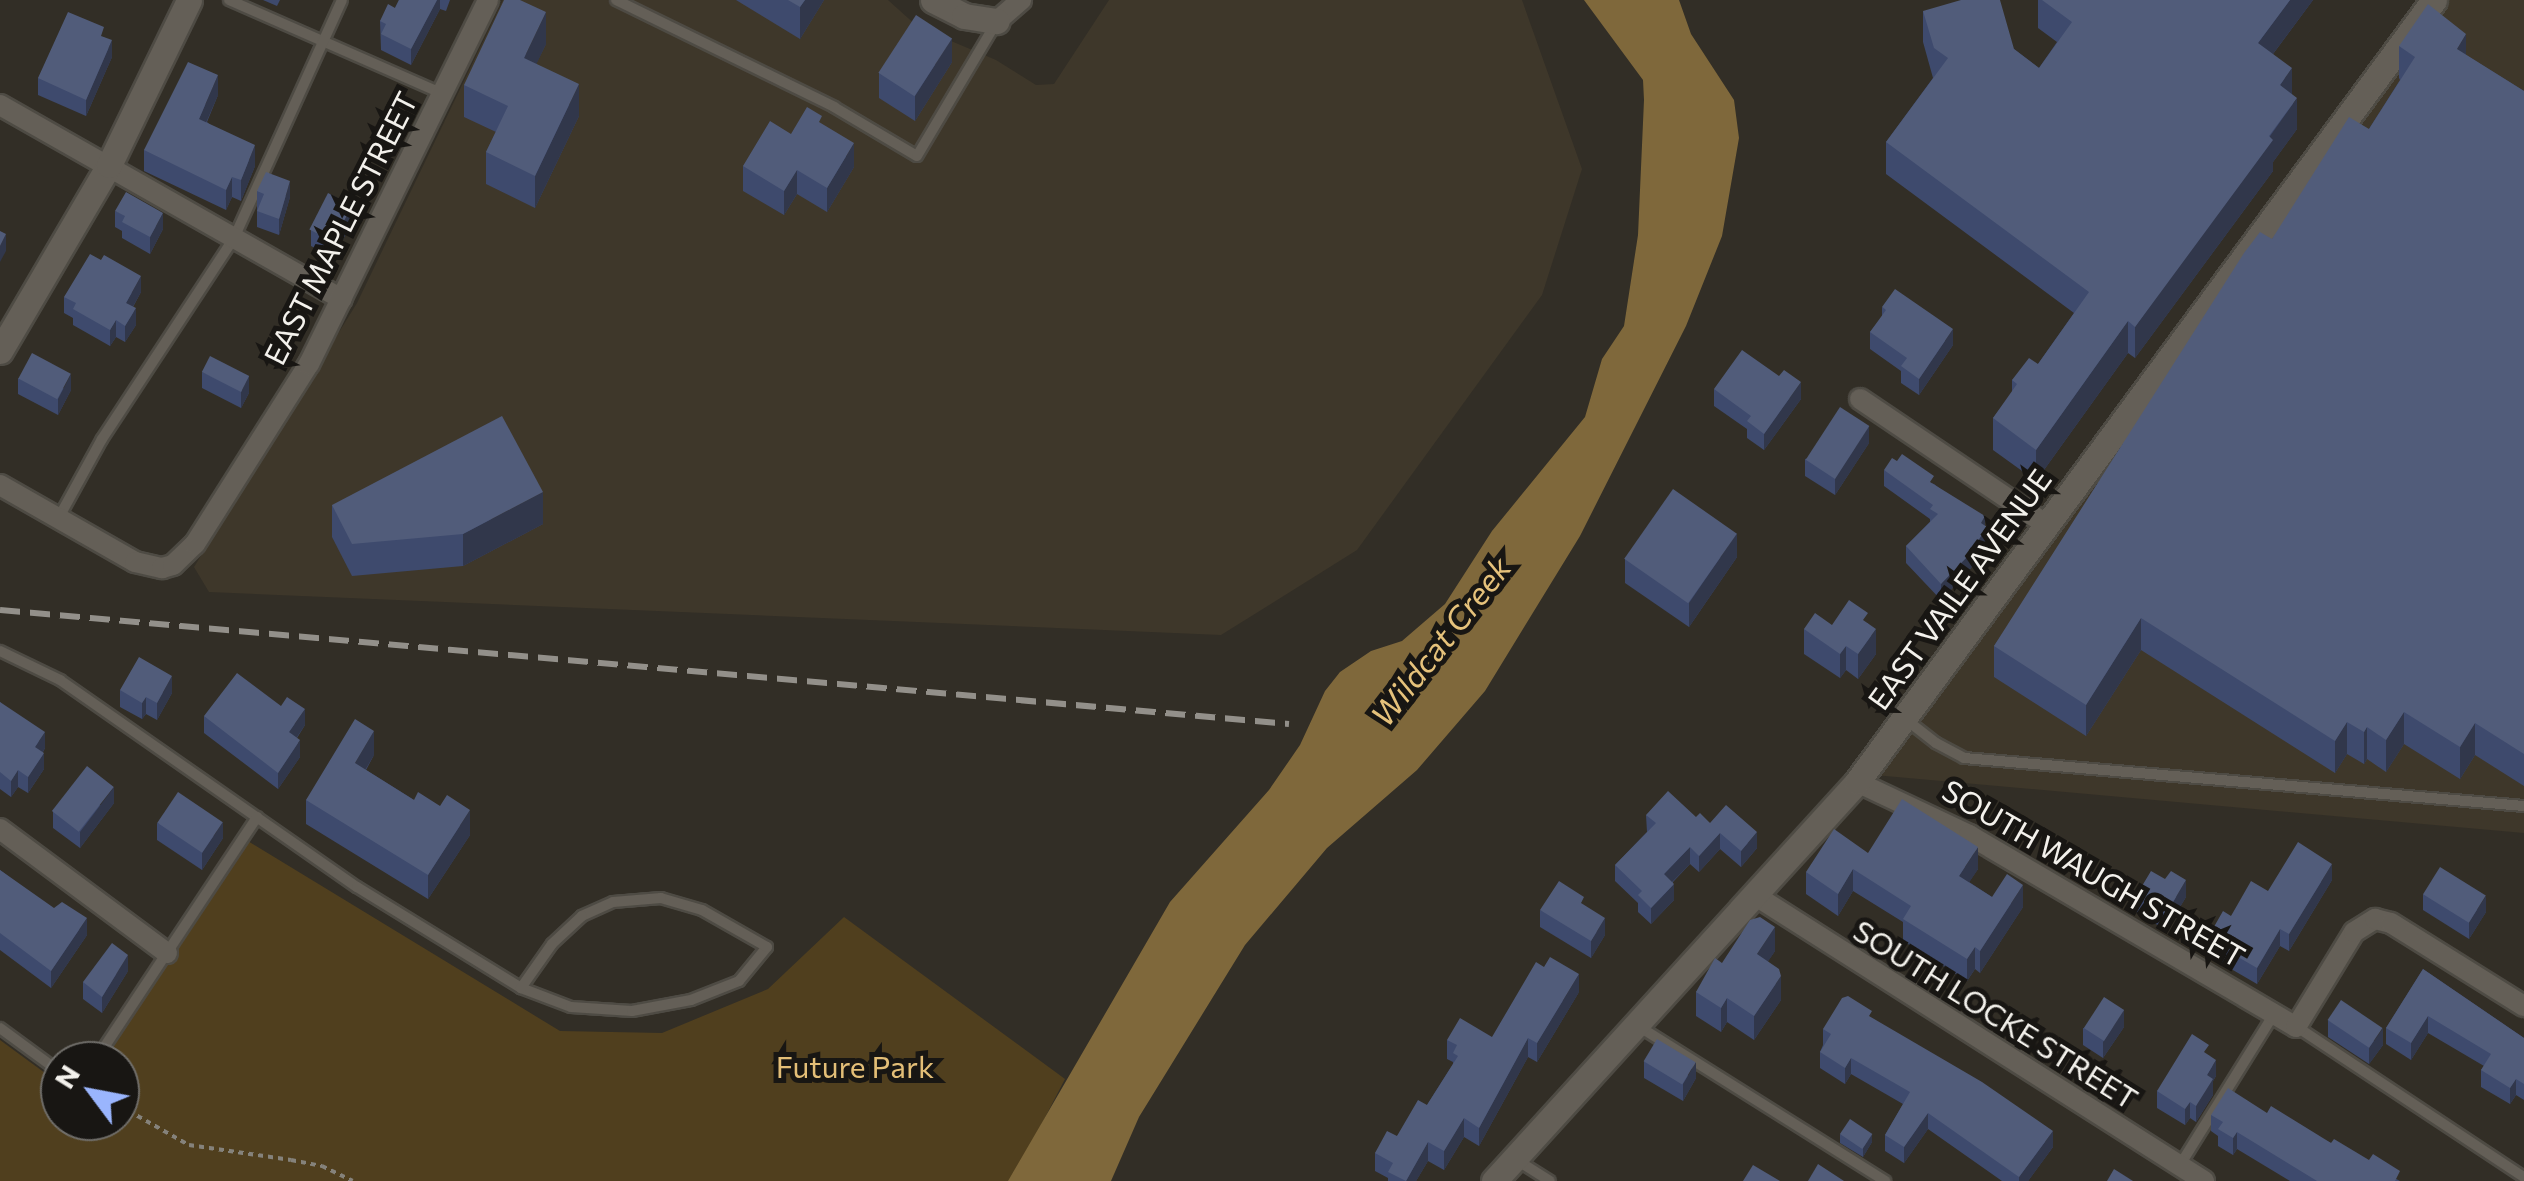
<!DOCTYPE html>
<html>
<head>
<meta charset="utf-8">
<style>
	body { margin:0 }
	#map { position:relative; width:2524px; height:1181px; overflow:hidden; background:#322e26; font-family:Commissioner,sans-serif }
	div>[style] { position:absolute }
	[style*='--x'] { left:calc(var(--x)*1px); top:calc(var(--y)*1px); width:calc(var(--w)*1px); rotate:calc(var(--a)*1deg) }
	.built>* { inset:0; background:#3e372a }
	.green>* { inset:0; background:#503f1e }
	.water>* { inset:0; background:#7f683b }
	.path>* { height:4px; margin-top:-2px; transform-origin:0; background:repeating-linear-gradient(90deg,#85827b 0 5px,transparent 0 10px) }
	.roads { filter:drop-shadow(2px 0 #4e4b44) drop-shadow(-2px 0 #4e4b44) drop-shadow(0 2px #4e4b44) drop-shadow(0 -2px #4e4b44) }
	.service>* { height:10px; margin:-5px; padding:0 5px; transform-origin:5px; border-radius:5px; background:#645f57 }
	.minor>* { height:20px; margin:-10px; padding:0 10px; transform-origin:10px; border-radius:10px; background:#645f57 }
	.tertiary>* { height:25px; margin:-12.5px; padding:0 12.5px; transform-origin:12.5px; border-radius:12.5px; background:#645f57 }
	.rail>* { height:6px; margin-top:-3px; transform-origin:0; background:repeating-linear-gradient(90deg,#93908a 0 20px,transparent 0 30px) }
	.wall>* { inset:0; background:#3e4a6d }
	.shaded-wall>* { inset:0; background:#31374b }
	.building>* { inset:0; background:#515c7a; transform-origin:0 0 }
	span { translate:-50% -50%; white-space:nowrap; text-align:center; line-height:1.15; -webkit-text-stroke:10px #181613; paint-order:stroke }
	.street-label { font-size:30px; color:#f3f1ec }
	.park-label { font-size:30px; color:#e3be77 }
	.water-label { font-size:32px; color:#e6c27b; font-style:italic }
	.north { position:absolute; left:40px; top:1041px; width:100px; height:100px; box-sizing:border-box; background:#181613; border:2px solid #706e6a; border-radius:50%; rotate:302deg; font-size:28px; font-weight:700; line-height:40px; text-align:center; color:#f3f1ec }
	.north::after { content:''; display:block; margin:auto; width:35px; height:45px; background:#9ab5fd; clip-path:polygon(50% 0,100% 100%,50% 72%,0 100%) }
</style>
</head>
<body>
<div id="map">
	<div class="built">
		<i style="clip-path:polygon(503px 0,888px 0,918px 27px,996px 60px,1036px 85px,1054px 84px,1109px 0,1522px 0,1582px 169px,1542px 295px,1357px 550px,1221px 635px,209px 592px,194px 567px,357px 303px)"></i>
		<i style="clip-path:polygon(2434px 0,2524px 0,2524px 833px,1863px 774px)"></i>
	</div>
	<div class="green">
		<i style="clip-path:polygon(246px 840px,560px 1031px,662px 1033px,768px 989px,844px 917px,1065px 1079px,1012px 1181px,0 1181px,0 1040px,60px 1084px,60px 1121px,120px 1121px,120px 1061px,104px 1061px)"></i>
	</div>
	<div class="water">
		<i style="clip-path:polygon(1584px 0,1679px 0,1691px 34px,1734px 100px,1739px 138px,1722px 236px,1686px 326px,1580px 536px,1485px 691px,1417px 770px,1327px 848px,1245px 945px,1139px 1117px,1111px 1181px,1008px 1181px,1170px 902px,1269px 790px,1300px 745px,1325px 691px,1340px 672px,1371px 651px,1402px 641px,1445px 604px,1492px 531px,1585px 417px,1602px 359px,1624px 326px,1638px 235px,1644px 100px,1643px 80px)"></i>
	</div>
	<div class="path">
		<i style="--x:120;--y:1106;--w:79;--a:29.5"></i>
		<i style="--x:189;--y:1145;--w:103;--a:8.4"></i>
		<i style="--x:291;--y:1160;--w:32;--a:11"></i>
		<i style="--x:322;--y:1166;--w:34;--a:26"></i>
	</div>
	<div class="roads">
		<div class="service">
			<i style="--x:229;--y:0;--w:232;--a:23.7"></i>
			<i style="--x:616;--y:0;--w:243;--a:26.1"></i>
			<i style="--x:834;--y:107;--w:96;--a:30.6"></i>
			<i style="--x:917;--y:156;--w:155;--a:-59.3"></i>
			<i style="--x:58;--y:519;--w:91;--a:-61.2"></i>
			<i style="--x:102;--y:439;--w:240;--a:-56.7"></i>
			<i style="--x:234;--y:238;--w:261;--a:-65.6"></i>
			<i style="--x:0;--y:651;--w:67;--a:25.8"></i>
			<i style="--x:60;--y:680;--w:362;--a:34.9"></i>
			<i style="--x:357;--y:887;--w:193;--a:31.6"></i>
			<i style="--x:521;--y:988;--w:53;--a:20.8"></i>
			<i style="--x:571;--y:1007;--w:61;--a:3.8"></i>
			<i style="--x:632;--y:1011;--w:60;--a:-10.6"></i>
			<i style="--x:691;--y:1000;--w:52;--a:-21.6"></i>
			<i style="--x:739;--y:981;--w:44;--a:-50.5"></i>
			<i style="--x:767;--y:947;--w:75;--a:-150.4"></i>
			<i style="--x:702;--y:910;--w:43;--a:-163.7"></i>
			<i style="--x:661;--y:898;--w:48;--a:175.2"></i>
			<i style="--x:613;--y:902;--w:34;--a:156"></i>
			<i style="--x:582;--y:916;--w:41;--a:137"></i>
			<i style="--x:552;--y:944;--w:54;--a:125.2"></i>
			<i style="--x:1904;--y:718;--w:41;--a:38"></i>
			<i style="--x:1936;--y:743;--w:32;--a:28"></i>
			<i style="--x:1964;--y:758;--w:562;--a:4.9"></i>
			<i style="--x:1638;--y:1026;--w:292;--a:32.1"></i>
			<i style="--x:2297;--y:1027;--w:272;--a:33.5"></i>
			<i style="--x:0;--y:1028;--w:74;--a:36.3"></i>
			<i style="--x:95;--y:1061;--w:293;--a:-56.4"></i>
			<i style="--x:1515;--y:1159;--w:41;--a:32.2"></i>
			<i style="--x:2180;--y:1165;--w:178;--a:-58.1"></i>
		</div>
		<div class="minor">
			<i style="--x:997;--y:21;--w:32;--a:-41"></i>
			<i style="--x:0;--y:105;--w:393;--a:29.6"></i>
			<i style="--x:1860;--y:399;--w:225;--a:34"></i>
			<i style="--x:0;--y:485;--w:155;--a:29.7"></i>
			<i style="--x:135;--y:562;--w:28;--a:13"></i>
			<i style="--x:162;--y:568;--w:11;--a:-15"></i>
			<i style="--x:173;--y:565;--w:30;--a:-44"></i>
			<i style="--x:195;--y:544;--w:213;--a:-57.7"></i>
			<i style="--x:309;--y:364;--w:406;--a:-63.8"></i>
			<i style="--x:1857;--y:782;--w:124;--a:25.3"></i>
			<i style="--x:1969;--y:835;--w:379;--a:30.4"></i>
			<i style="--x:2296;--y:1027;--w:111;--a:-58.6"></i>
			<i style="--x:2354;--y:932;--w:25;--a:-32"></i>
			<i style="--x:2375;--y:919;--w:16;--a:14"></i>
			<i style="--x:2391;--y:923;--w:157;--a:32"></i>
			<i style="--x:0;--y:829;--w:208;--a:36.6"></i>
			<i style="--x:1756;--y:896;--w:531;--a:32.46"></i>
		</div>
		<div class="tertiary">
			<i style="--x:933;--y:0;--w:35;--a:27"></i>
			<i style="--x:964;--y:16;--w:33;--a:9"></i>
			<i style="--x:0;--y:351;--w:216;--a:-59.6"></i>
			<i style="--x:109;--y:165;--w:183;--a:-64.1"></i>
			<i style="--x:1494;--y:1181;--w:539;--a:-47.7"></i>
			<i style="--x:1857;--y:782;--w:972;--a:-53.58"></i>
		</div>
	</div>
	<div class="rail">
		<i style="--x:0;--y:610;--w:1294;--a:5.05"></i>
	</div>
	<div class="wall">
		<i style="clip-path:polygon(263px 0,280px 0,277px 6px)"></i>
		<i style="clip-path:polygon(399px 0,450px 0,446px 11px,440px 9px,411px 65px,381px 50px,380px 21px,395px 8px)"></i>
		<i style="clip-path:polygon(736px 0,824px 0,800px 39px)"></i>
		<i style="clip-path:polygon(2038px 0,2313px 0,2273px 54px,2292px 94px,2297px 129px,2273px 162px,2273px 171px,2135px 358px,2128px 353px,2036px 481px,1993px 450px,1993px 418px,2012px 393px,2012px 380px,2038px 364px,2074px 313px,1886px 174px,1886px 142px,1933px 78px,1923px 42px,1923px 11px,2014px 49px,2039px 68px,2057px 42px,2038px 28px)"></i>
		<i style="clip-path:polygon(104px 37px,112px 57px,86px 116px,38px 95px,38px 78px)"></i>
		<i style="clip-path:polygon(546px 44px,536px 64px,579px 116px,535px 208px,486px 184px,486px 152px,496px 132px,464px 117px,464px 85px)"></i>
		<i style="clip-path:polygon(2399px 46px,2466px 55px,2524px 91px,2524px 786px,2475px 755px,2460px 779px,2404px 744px,2386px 772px,2367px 759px,2364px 764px,2347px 754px,2335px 773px,2141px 650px,2086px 736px,1994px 677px,1994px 646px,2272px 239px,2369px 129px,2400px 80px,2399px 78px)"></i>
		<i style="clip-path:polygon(952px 62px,915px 121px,879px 98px,879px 73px)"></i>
		<i style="clip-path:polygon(218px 95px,207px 122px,255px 166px,241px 201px,232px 197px,226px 210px,144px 171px,144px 150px)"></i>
		<i style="clip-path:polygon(822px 124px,854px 167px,827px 212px,797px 194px,784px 215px,743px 191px,743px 166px,791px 134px)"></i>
		<i style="clip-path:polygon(257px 191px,290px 197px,279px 235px,257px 227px)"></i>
		<i style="clip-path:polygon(115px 211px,163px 229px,150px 254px,122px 238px,122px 231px,115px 227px)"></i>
		<i style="clip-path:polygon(352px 221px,334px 258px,311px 246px,311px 230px)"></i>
		<i style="clip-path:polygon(141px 292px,133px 307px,136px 325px,125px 342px,116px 337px,110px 346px,73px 325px,73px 318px,64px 313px,64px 297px)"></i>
		<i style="clip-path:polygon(1882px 307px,1953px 345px,1919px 395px,1901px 383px,1901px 371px,1870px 349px,1870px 332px,1882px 317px)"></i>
		<i style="clip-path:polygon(202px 372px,249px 393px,241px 408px,202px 388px)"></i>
		<i style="clip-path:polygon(18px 378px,71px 390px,58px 415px,18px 394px)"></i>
		<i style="clip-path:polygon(1714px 389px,1801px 399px,1764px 450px,1747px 438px,1747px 429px,1714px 406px)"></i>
		<i style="clip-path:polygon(1869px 443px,1835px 495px,1805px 476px,1805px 459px)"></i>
		<i style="clip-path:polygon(1884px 470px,1934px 484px,1985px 525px,1987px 543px,1969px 571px,1941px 600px,1906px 563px,1906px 546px,1930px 522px,1930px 519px,1884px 486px)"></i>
		<i style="clip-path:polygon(332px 505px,543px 524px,463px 566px,352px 576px,332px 537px)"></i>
		<i style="clip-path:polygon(1737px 557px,1689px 627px,1625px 583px,1625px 559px)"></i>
		<i style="clip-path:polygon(1868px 623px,1876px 654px,1858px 679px,1846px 670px,1840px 678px,1804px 654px,1804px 629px,1832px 625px)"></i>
		<i style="clip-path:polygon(120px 690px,172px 693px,157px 720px,146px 714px,142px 719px,120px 707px)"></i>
		<i style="clip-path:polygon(0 702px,45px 748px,43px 752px,44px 769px,28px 793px,18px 787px,11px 797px,0 789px)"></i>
		<i style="clip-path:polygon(204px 716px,305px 725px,297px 738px,300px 757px,278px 789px,204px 733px)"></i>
		<i style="clip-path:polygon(374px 755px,366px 770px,414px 800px,440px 806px,470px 835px,428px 899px,306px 824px,306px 800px)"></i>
		<i style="clip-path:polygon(114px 803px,80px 848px,53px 828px,53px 812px)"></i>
		<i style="clip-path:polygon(1646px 815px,1696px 817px,1710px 823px,1757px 848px,1741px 867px,1720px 849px,1699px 872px,1690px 864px,1673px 882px,1674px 900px,1651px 924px,1638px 912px,1638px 903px,1615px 881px,1615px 865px,1647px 832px)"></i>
		<i style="clip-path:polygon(157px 823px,223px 838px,202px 870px,157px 840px)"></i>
		<i style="clip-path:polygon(1868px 853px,1978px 869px,1969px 882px,1992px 897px,2023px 907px,1980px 973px,1975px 969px,1967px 981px,1903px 941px,1903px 922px,1853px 891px,1838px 916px,1806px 894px,1806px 872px)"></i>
		<i style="clip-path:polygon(0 870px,87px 935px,51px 988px,0 950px)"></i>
		<i style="clip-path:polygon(2332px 880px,2289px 951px,2280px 946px,2257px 984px,2207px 955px,2207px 939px,2231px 916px,2268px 891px)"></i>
		<i style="clip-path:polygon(2423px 894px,2486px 912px,2469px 939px,2423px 910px)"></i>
		<i style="clip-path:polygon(2136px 896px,2186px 897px,2166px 930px,2136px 912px)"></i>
		<i style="clip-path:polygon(1540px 910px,1605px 935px,1591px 958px,1540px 927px)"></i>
		<i style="clip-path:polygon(1775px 951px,1768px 961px,1781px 1000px,1754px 1040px,1727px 1022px,1721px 1032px,1696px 1016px,1696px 992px,1722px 963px)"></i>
		<i style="clip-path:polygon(2423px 969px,2524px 1038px,2524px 1100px,2516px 1095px,2510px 1104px,2481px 1087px,2481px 1070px,2484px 1066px,2428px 1033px,2411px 1060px,2386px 1044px,2386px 1028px)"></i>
		<i style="clip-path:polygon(128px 971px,102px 1013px,83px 999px,83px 982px)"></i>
		<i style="clip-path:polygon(1579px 992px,1537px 1062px,1528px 1057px,1479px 1146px,1464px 1137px,1444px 1170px,1428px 1161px,1416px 1181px,1388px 1181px,1388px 1178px,1375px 1171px,1375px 1153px,1397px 1136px,1427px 1105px,1453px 1064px,1453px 1062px,1447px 1059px,1447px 1040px,1492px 1037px)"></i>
		<i style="clip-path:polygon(1872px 1018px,2053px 1147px,2028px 1181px,2002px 1181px,1928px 1129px,1904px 1163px,1885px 1151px,1885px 1135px,1903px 1104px,1851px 1074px,1845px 1084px,1820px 1068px,1820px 1052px,1823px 1045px,1823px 1029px)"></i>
		<i style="clip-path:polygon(2328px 1020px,2383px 1045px,2369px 1064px,2328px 1037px)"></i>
		<i style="clip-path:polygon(2124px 1027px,2103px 1058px,2083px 1045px,2083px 1028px)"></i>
		<i style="clip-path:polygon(2209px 1055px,2216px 1076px,2213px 1081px,2213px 1095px,2196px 1122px,2190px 1118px,2185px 1125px,2157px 1108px,2157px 1091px)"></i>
		<i style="clip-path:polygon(1644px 1061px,1696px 1078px,1683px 1101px,1644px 1078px)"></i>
		<i style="clip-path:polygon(2267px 1113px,2331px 1143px,2400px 1181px,2290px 1181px,2237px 1149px,2233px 1155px,2218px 1146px,2218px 1136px,2211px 1131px,2211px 1115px)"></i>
		<i style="clip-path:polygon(1840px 1134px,1872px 1142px,1863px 1157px,1840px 1143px)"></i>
	</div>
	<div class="shaded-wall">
		<i style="clip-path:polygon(437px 0,440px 0,440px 9px,411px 65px,411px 49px)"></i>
		<i style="clip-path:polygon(805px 0,824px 0,800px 39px,800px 7px)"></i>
		<i style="clip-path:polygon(2290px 0,2313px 0,2258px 74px,2258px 43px)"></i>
		<i style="clip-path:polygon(546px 12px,546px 44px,524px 90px,524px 58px)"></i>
		<i style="clip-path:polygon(2466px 34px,2466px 66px,2457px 49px)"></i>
		<i style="clip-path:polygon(952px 38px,952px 62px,915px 121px,915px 96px)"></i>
		<i style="clip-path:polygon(112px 40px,112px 57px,86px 116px,86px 100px)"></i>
		<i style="clip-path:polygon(2292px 68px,2292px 99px,2280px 85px)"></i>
		<i style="clip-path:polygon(218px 75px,218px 95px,199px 139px,199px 119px)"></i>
		<i style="clip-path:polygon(579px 84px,579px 116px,535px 208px,535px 176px)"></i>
		<i style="clip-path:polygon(2297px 98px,2297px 129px,2273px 162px,2273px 171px,2135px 358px,2135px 327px)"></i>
		<i style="clip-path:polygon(854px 143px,854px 167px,827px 212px,827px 188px)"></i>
		<i style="clip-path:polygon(255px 145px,255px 166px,241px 201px,241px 180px)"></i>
		<i style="clip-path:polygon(797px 170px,797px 194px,784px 215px,784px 191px)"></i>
		<i style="clip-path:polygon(232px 177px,232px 197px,226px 210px,226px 190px)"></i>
		<i style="clip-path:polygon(290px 181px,290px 197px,279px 235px,279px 219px)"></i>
		<i style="clip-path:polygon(352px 205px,352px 221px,334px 258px,334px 241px)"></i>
		<i style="clip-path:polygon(163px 213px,163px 229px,150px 254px,150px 237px)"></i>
		<i style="clip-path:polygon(6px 234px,6px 251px,0 262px,0 246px)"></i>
		<i style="clip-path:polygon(141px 276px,141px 292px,126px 319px,126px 303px)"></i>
		<i style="clip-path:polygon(136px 308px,136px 325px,125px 342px,125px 326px)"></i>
		<i style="clip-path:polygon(116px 320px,116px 337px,110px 346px,110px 330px)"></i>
		<i style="clip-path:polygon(2128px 321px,2128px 353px,2036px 481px,2036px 450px)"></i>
		<i style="clip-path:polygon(1953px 329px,1953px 345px,1919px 395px,1919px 379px)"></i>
		<i style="clip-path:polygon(71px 374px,71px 390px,58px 415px,58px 399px)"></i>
		<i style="clip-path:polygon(249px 376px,249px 393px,241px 408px,241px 392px)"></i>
		<i style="clip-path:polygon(1801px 382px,1801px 399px,1764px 450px,1764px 434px)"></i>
		<i style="clip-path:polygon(1869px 426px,1869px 443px,1835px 495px,1835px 478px)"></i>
		<i style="clip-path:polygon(543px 492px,543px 524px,463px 566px,463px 534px)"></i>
		<i style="clip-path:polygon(1985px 516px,1985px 530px,1987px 527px,1987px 543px,1969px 571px,1941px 600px,1941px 584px)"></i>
		<i style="clip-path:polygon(1737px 533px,1737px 557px,1689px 627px,1689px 603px)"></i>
		<i style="clip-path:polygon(2141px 618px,2141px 650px,2086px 736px,2086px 705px)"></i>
		<i style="clip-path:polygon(1876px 629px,1876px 654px,1858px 679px,1858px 654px)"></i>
		<i style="clip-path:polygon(1846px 646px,1846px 670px,1840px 678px,1840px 654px)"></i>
		<i style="clip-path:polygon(172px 676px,172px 693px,157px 720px,157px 703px)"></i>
		<i style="clip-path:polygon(146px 697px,146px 714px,142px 719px,142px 703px)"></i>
		<i style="clip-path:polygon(305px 709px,305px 725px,289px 749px,289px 732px)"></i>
		<i style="clip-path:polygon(2404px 712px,2404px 744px,2386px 772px,2386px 740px)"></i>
		<i style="clip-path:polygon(2347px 722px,2347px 754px,2335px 773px,2335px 741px)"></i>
		<i style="clip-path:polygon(2475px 723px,2475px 755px,2460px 779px,2460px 747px)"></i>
		<i style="clip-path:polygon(2367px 727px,2367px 759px,2364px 764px,2364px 732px)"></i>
		<i style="clip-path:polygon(374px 731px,374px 755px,355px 787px,355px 763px)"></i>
		<i style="clip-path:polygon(45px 732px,45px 748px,35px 764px,35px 747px)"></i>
		<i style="clip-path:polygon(300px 740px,300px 757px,278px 789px,278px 773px)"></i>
		<i style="clip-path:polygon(44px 753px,44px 769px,28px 793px,28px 777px)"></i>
		<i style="clip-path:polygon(18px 770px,18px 787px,11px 797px,11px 781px)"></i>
		<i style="clip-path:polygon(114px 787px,114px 803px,80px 848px,80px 832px)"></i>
		<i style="clip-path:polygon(470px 810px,470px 835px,428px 899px,428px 875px)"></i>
		<i style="clip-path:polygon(223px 822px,223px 838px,202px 870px,202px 853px)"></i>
		<i style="clip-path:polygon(1757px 832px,1757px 848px,1741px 867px,1741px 851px)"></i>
		<i style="clip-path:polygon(1720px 833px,1720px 849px,1699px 872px,1699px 856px)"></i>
		<i style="clip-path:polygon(1690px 847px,1690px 864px,1664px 890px,1664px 874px)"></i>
		<i style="clip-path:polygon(1978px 847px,1978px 869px,1959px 898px,1959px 876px)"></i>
		<i style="clip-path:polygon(2332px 864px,2332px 880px,2289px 951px,2289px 934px)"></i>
		<i style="clip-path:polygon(1853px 869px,1853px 891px,1838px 916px,1838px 894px)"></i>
		<i style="clip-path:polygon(2186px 880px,2186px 897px,2166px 930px,2166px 914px)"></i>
		<i style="clip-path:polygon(1674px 884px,1674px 900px,1651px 924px,1651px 908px)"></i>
		<i style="clip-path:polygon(2023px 885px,2023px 907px,1980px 973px,1980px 951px)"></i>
		<i style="clip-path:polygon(2486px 896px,2486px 912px,2469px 939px,2469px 922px)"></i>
		<i style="clip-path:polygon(87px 918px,87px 935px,51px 988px,51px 971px)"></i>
		<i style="clip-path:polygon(1605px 918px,1605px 935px,1591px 958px,1591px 941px)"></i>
		<i style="clip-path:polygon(1775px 927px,1775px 951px,1757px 978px,1757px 954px)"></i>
		<i style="clip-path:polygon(2280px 929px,2280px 946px,2257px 984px,2257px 968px)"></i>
		<i style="clip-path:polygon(1975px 947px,1975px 969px,1967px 981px,1967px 959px)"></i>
		<i style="clip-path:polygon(128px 955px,128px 971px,102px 1013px,102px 997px)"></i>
		<i style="clip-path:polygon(1579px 974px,1579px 992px,1537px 1062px,1537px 1043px)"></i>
		<i style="clip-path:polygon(1781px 976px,1781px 1000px,1754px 1040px,1754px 1016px)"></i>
		<i style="clip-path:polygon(1727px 998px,1727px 1022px,1721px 1032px,1721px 1008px)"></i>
		<i style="clip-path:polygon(2124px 1010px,2124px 1027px,2103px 1058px,2103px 1042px)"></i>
		<i style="clip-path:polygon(2428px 1016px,2428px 1033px,2411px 1060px,2411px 1043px)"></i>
		<i style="clip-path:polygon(2383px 1028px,2383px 1045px,2369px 1064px,2369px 1048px)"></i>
		<i style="clip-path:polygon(1528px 1038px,1528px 1057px,1479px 1146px,1479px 1128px)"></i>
		<i style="clip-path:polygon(1851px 1058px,1851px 1074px,1845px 1084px,1845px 1068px)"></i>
		<i style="clip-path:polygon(2216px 1060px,2216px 1076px,2213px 1081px,2213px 1095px,2196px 1122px,2196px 1106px,2207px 1075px)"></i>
		<i style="clip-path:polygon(1696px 1062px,1696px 1078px,1683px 1101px,1683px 1084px)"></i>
		<i style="clip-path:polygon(2516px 1079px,2516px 1095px,2510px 1104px,2510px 1088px)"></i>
		<i style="clip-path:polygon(2190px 1102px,2190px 1118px,2185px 1125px,2185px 1109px)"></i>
		<i style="clip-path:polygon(1928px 1113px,1928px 1129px,1904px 1163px,1904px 1147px)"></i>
		<i style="clip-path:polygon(1464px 1118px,1464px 1137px,1444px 1170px,1444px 1151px)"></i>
		<i style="clip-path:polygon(2053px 1131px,2053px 1147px,2028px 1181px,2019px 1181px,2019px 1177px)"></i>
		<i style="clip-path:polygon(2237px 1132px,2237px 1149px,2233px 1155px,2233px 1138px)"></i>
		<i style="clip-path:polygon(1872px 1134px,1872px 1142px,1863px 1157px,1863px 1148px)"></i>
		<i style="clip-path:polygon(1428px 1142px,1428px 1161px,1416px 1181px,1406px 1181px)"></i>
	</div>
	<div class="building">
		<i style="clip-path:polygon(399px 0,437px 0,411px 49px,381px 34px,386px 24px,380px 21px,388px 4px,395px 8px)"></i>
		<i style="clip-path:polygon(504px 0,520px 0,546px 12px,524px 58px,579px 84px,535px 176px,486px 152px,508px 106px,464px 85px)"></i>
		<i style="clip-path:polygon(788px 0,805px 0,800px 7px)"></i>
		<i style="clip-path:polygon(1961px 0,2000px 0,2014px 49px,2039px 68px,2072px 22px,2042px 0,2290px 0,2258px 43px,2292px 68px,2280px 85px,2297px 98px,2269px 136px,2273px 140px,2135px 327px,2128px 321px,2036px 450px,1993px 418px,2017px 384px,2012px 380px,2029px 358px,2038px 364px,2089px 292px,1886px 142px,1948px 58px,1934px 48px,1923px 11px)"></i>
		<i style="clip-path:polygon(2428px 4px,2466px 34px,2457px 49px,2524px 91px,2524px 754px,2475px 723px,2460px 747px,2404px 712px,2386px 740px,2367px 727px,2364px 732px,2347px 722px,2335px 741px,2141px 618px,2086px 705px,1994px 646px,2244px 253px,2260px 232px,2272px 239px,2349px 117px,2369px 129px,2415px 57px,2399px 46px)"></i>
		<i style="clip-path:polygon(68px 12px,104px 27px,101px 36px,112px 40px,86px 100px,38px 78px)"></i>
		<i style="left:916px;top:15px;width:43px;height:69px;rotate:33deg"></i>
		<i style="clip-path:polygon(188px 62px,218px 75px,199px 119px,255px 145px,241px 180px,232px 177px,226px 190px,144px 150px)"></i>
		<i style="clip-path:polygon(807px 107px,822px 116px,819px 122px,854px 143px,827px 188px,797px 170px,784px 191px,743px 166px,770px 121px,791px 134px)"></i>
		<i style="clip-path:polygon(266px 172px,290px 181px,279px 219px,257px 211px,264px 194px,257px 191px)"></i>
		<i style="clip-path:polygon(126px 192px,163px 213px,150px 237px,122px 222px,125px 216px,115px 211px)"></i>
		<i style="left:328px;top:193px;width:27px;height:41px;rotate:27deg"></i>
		<i style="clip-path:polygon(0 231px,6px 234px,0 246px)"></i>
		<i style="clip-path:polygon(90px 254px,101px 260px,104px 255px,141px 276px,126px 303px,136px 308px,125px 326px,116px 320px,110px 330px,73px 309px,76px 303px,64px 297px)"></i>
		<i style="clip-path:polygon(1895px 289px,1953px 329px,1919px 379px,1901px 366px,1907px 358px,1870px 332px,1886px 310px,1882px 307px)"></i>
		<i style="clip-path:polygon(1742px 350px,1779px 376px,1784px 370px,1801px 382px,1764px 434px,1747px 421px,1751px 416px,1714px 389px)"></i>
		<i style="left:32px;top:353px;width:44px;height:29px;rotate:28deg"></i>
		<i style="left:210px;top:356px;width:44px;height:18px;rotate:27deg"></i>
		<i style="left:1840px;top:407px;width:35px;height:63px;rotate:33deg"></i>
		<i style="clip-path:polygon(502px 416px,543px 492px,463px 534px,352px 544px,332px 505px)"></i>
		<i style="clip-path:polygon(1902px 454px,1934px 476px,1930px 482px,1985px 516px,1981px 523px,1987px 527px,1969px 555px,1941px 584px,1906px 546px,1938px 514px,1930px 509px,1933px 505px,1884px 470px,1892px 458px,1897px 461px)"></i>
		<i style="left:1673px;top:489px;width:78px;height:85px;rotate:35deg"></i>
		<i style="clip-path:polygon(1849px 600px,1868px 613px,1863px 620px,1876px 629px,1858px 654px,1846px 646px,1840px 654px,1804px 629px,1815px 613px,1832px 625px)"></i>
		<i style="clip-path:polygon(139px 657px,172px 676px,157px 703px,146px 697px,142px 703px,120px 690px)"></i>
		<i style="clip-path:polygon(237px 673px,281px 706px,287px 697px,305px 709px,289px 732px,300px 740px,278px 773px,204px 716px)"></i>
		<i style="clip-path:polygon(0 702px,45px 732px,35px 747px,44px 753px,28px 777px,18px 770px,11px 781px,0 772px)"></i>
		<i style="clip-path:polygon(355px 719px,374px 731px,355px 763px,414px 800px,418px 792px,440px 806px,447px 795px,470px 810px,428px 875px,306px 800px)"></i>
		<i style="left:87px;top:766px;width:34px;height:57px;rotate:38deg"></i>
		<i style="clip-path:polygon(1668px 791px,1696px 817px,1700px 813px,1710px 823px,1726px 805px,1757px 832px,1741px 851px,1720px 833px,1699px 856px,1690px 847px,1664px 874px,1674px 884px,1651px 908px,1638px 895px,1642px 891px,1615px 865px,1656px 823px,1646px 815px)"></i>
		<i style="left:178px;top:792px;width:54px;height:37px;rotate:34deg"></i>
		<i style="clip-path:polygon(1902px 799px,1978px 847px,1959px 876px,1992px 897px,2007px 874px,2023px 885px,1980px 951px,1975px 947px,1967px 959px,1903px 919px,1911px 906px,1853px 869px,1838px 894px,1806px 872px,1834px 829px,1868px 853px)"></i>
		<i style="clip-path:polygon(2298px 842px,2332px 864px,2289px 934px,2280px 929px,2257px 968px,2207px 939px,2223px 911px,2231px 916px,2251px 881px,2268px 891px)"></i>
		<i style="left:2440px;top:867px;width:54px;height:32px;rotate:32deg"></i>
		<i style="clip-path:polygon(0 870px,54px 908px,62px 902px,87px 918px,51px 971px,0 933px)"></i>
		<i style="clip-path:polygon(2151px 871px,2165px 879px,2171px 871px,2186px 880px,2166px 914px,2136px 896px)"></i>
		<i style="clip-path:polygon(1559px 881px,1584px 897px,1581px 903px,1605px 918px,1591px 941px,1540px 910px)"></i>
		<i style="clip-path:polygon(1760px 917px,1775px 927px,1757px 954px,1779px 969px,1781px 976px,1754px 1016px,1727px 998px,1721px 1008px,1696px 992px,1715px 958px,1722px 963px,1750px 920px)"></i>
		<i style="clip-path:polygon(112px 943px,128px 955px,102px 997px,83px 982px)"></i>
		<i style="clip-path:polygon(1550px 957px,1579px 974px,1537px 1043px,1528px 1038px,1479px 1128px,1464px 1118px,1444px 1151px,1428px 1142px,1406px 1181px,1388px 1172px,1393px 1163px,1375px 1153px,1387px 1131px,1397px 1136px,1418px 1100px,1427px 1105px,1458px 1056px,1453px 1053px,1457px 1045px,1447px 1040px,1460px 1018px,1492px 1037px,1536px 962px,1544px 967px)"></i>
		<i style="clip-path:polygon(2423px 969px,2524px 1038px,2524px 1084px,2516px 1079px,2510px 1088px,2481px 1070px,2491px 1054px,2428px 1016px,2411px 1043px,2386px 1028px)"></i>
		<i style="clip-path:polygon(1848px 996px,1872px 1011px,1869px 1016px,1982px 1082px,2053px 1131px,2019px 1177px,1928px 1113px,1904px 1147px,1885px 1135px,1910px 1092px,1851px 1058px,1845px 1068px,1820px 1052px,1831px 1034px,1823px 1029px,1842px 998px)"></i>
		<i style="left:2104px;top:997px;width:24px;height:37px;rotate:33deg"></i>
		<i style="left:2341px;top:1000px;width:50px;height:24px;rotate:34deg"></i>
		<i style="clip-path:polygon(2192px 1034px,2209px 1045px,2204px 1052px,2216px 1060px,2207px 1075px,2213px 1079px,2196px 1106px,2190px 1102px,2185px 1109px,2157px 1091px)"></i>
		<i style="left:1657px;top:1039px;width:45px;height:26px;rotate:31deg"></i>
		<i style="clip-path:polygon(2228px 1088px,2267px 1113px,2271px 1106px,2331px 1143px,2334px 1139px,2369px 1160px,2373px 1154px,2400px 1171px,2395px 1181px,2317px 1181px,2237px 1132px,2233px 1138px,2218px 1129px,2223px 1122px,2211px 1115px)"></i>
		<i style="left:1850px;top:1119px;width:27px;height:18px;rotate:34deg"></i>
		<i style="clip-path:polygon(1818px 1164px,1844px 1181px,1808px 1181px)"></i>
		<i style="clip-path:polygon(1753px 1165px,1780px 1181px,1743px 1181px)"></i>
		<i style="clip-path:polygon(2114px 1169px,2133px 1181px,2107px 1181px)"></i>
	</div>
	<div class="street-label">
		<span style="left:340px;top:228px;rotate:-63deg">EAST MAPLE STREET</span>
		<span style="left:1959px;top:589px;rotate:-54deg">EAST VAILE AVENUE</span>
		<span style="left:2094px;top:873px;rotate:30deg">SOUTH WAUGH STREET</span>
		<span style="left:1996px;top:1014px;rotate:32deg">SOUTH LOCKE STREET</span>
	</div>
	<div class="park-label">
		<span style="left:855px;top:1066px">Future Park</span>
	</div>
	<div class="water-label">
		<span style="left:1440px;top:641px;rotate:-52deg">Wildcat Creek</span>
	</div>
	<div class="north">N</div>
</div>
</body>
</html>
